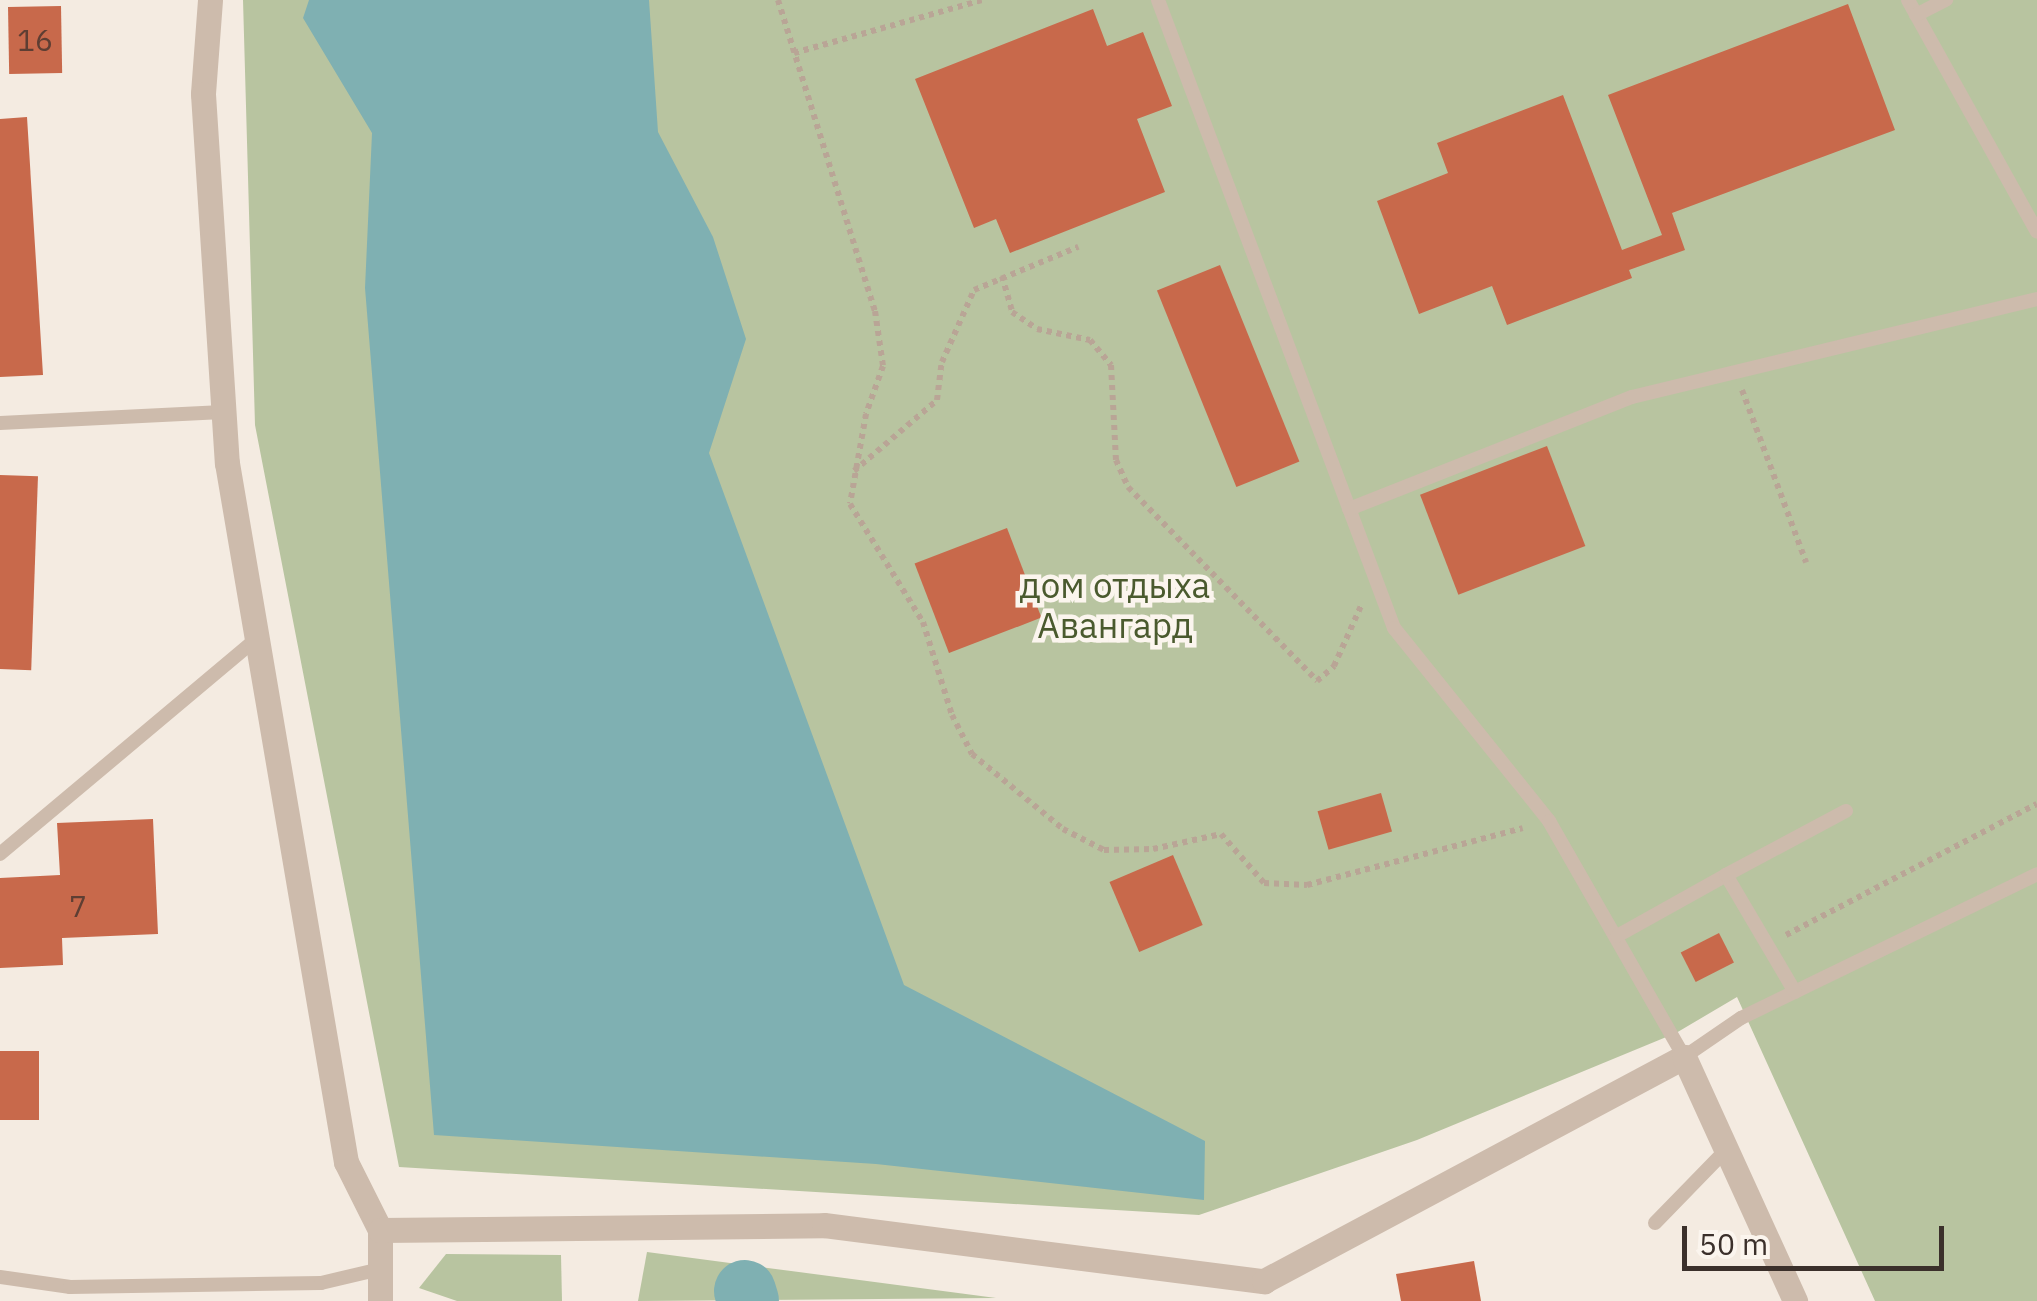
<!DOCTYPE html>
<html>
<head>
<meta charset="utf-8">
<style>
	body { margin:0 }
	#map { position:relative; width:2037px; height:1301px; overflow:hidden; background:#f4ebe1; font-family:"IBM Plex Sans",sans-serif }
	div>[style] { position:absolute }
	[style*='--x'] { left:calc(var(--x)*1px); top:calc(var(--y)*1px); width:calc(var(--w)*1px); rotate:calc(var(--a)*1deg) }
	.green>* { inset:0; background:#b8c4a0 }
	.water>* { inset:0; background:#7fb0b2 }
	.river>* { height:62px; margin:-31px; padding:0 31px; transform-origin:31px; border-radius:31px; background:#7fb0b2 }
	.building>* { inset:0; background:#c8694b; transform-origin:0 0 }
	.path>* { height:6px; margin-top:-3px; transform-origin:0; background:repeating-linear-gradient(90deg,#b9a596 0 5px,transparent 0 10px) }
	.lane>* { height:14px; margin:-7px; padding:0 7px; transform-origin:7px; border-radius:7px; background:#cdbbac }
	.street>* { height:25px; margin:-12.5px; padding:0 12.5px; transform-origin:12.5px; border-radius:12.5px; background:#cdbbac }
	span { translate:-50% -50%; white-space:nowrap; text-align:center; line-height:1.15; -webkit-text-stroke:9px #fbf5ee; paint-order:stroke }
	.number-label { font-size:30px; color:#5e3e33 }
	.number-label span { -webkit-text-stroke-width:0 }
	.park-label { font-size:35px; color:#4a5a2e }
	.scale { position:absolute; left:1682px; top:1226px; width:262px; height:45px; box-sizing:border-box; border:5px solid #3b302b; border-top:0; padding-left:12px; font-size:30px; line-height:35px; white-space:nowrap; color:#3b302b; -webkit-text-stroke:8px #fbf5ee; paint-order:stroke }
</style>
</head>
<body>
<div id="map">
	<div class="green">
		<i style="clip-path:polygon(243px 0,2037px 0,2037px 1301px,1875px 1301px,1737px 997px,1676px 1033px,1417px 1140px,1199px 1215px,399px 1167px,255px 425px)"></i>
		<i style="clip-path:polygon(647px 1252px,996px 1298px,638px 1301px)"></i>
		<i style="clip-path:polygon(446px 1254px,561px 1255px,562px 1301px,457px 1301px,419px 1288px)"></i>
	</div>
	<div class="water">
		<i style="clip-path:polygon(309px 0,649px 0,658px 132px,713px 237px,746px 339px,709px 453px,904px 985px,1205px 1141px,1204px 1200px,876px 1164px,434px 1135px,365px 288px,372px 133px,303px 18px)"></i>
	</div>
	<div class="river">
		<i style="--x:745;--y:1291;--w:10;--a:73"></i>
	</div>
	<div class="building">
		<i style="clip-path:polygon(1848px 4px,1895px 130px,1672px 213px,1685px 250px,1629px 270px,1632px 278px,1507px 325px,1492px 286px,1419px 314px,1377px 201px,1448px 173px,1437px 143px,1563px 95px,1622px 250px,1662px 235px,1608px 95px)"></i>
		<i style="left:61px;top:6px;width:67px;height:53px;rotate:89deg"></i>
		<i style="clip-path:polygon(1093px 9px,1107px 46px,1143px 32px,1172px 106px,1137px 119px,1165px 192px,1010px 253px,996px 219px,974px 228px,915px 79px)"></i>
		<i style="clip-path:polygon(27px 117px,43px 375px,0 377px,0 119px)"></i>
		<i style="left:1220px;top:265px;width:212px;height:68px;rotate:68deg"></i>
		<i style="left:1547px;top:446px;width:107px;height:136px;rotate:69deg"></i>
		<i style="left:0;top:475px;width:38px;height:194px;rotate:2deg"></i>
		<i style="left:1007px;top:528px;width:96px;height:99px;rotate:69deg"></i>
		<i style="left:1381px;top:793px;width:40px;height:66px;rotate:74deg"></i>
		<i style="clip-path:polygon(153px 819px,158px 934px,62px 938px,63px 965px,0 968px,0 878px,60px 875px,57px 823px)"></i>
		<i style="left:1173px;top:855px;width:76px;height:69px;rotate:67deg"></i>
		<i style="left:1719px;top:933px;width:33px;height:43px;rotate:63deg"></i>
		<i style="left:0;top:1051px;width:39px;height:69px"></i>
		<i style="clip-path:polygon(1474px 1261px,1481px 1301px,1401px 1301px,1396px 1274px)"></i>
	</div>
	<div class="path">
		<i style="--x:778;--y:0;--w:326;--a:72.7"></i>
		<i style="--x:875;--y:311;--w:56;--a:81.7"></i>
		<i style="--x:883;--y:366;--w:51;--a:109.5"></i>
		<i style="--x:866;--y:414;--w:91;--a:100.1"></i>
		<i style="--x:850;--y:504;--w:139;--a:58.3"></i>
		<i style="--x:923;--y:622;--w:97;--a:72.7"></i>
		<i style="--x:952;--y:715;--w:44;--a:62.9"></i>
		<i style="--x:972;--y:754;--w:118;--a:39.5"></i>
		<i style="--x:1063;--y:829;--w:46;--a:27.1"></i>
		<i style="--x:1104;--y:850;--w:49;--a:-1.2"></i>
		<i style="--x:1153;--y:849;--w:70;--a:-12.4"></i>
		<i style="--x:1221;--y:834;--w:65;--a:48.7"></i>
		<i style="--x:1264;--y:883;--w:43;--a:2.7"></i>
		<i style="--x:1307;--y:885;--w:223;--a:-14.8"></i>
		<i style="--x:794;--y:53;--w:195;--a:-15.7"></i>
		<i style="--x:1002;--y:276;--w:37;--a:74"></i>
		<i style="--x:1012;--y:312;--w:30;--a:34"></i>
		<i style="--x:1037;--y:329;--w:54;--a:11.7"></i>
		<i style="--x:1090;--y:340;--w:33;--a:50"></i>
		<i style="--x:1111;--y:365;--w:95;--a:87"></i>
		<i style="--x:1116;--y:460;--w:30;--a:66"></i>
		<i style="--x:1128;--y:487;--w:271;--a:45.7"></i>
		<i style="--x:1317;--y:681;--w:23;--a:-41"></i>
		<i style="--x:1334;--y:666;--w:66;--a:-65.8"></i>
		<i style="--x:1742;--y:390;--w:184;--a:69.6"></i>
		<i style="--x:854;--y:471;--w:109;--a:-40.5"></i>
		<i style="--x:937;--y:400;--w:38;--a:-83"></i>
		<i style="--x:942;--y:362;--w:79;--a:-66"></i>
		<i style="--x:974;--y:290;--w:113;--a:-22.5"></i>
		<i style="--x:1786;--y:935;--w:283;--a:-27.6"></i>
	</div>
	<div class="lane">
		<i style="--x:1158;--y:0;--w:671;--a:69.4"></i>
		<i style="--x:1394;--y:628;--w:248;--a:51.2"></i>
		<i style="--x:1549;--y:821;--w:272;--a:60.2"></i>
		<i style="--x:1684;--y:1057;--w:69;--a:-34.4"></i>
		<i style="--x:1741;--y:1018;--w:329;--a:-25.9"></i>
		<i style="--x:1908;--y:0;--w:265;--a:60.9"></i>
		<i style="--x:1916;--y:15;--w:34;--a:-27"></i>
		<i style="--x:0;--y:423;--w:223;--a:-2.8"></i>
		<i style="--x:1349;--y:509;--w:304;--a:-21.6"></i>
		<i style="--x:1632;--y:397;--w:417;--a:-13.6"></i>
		<i style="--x:0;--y:854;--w:330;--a:-40"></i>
		<i style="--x:1617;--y:936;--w:125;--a:-29.2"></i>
		<i style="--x:1795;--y:992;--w:136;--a:-120.5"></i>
		<i style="--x:1726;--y:875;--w:136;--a:-28.1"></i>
		<i style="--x:1655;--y:1223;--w:102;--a:-45.8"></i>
		<i style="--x:0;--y:1277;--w:71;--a:8.1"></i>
		<i style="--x:70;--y:1287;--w:251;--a:-0.9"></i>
		<i style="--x:321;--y:1283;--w:61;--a:-13.3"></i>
	</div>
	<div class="street">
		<i style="--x:210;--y:0;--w:94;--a:94.3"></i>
		<i style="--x:203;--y:94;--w:370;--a:86.3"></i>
		<i style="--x:227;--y:463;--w:709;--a:80.34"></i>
		<i style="--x:346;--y:1162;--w:76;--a:63.4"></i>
		<i style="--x:380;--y:1230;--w:71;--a:90"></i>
		<i style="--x:380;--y:1230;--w:444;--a:-0.6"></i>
		<i style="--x:824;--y:1225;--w:444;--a:7.3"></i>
		<i style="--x:1264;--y:1281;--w:476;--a:-28.1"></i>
		<i style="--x:1684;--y:1057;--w:268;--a:65.5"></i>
	</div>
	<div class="number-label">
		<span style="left:35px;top:40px">16</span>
		<span style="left:78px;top:906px">7</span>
	</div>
	<div class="park-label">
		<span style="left:1115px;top:605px">дом отдыха<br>Авангард</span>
	</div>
	<div class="scale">50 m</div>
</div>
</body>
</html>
